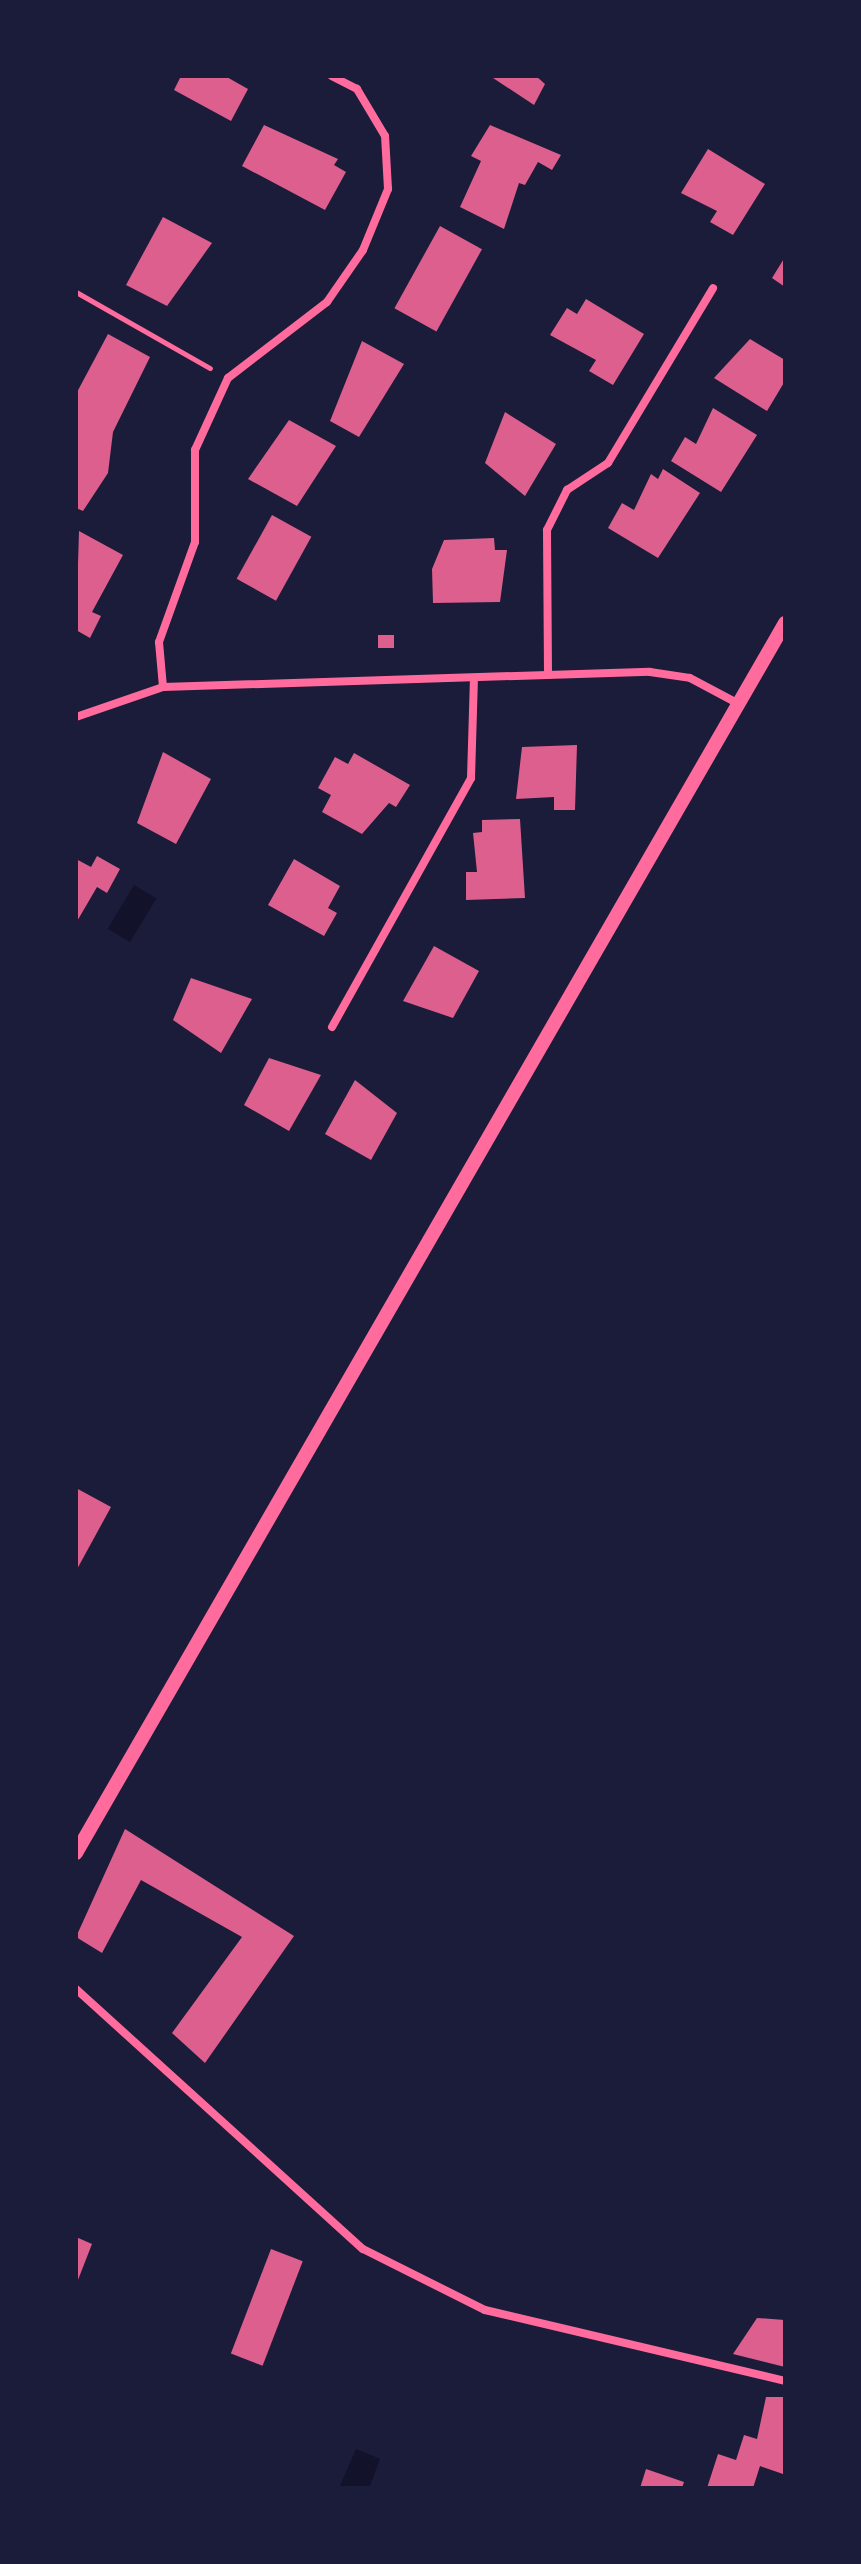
<!DOCTYPE html>
<html>
<head>
<meta charset="utf-8">
<style>
	body { margin:0 }
	#map { position:relative; width:861px; height:2564px; overflow:hidden; background:#1b1b3a; font-family:Arial,sans-serif }
	div>[style] { position:absolute }
	[style*='--x'] { left:calc(var(--x)*1px); top:calc(var(--y)*1px); width:calc(var(--w)*1px); rotate:calc(var(--a)*1deg) }
	.water>* { inset:0; background:#12122b; transform-origin:0 0 }
	.building>* { inset:0; background:#dd5f8e; transform-origin:0 0 }
	.path>* { height:5px; margin:-2.5px; padding:0 2.5px; transform-origin:2.5px; border-radius:2.5px; background:#ff6b9d }
	.minor>* { height:8px; margin:-4px; padding:0 4px; transform-origin:4px; border-radius:4px; background:#ff6b9d }
	.tertiary>* { height:14px; margin:-7px; padding:0 7px; transform-origin:7px; border-radius:7px; background:#ff6b9d }
	span { translate:-50% -50%; white-space:nowrap; text-align:center; line-height:1.15; -webkit-text-stroke:7px #1b1b3a; paint-order:stroke }
	.frame { position:absolute; inset:0; border:78px solid #1b1b3a; pointer-events:none }
</style>
</head>
<body>
<div id="map">
	<div class="water">
		<i style="left:134px;top:885px;width:26px;height:51px;rotate:31deg"></i>
		<i style="clip-path:polygon(356px 2449px,380px 2459px,369px 2488px,339px 2488px)"></i>
	</div>
	<div class="building">
		<i style="clip-path:polygon(181px 76px,225px 76px,248px 89px,231px 121px,174px 90px)"></i>
		<i style="clip-path:polygon(490px 76px,536px 76px,545px 84px,534px 105px)"></i>
		<i style="clip-path:polygon(264px 125px,338px 159px,334px 165px,346px 172px,325px 210px,242px 166px)"></i>
		<i style="clip-path:polygon(490px 125px,561px 155px,552px 170px,538px 162px,525px 185px,519px 183px,504px 229px,460px 207px,481px 161px,471px 156px)"></i>
		<i style="clip-path:polygon(708px 149px,765px 184px,733px 235px,710px 222px,717px 211px,681px 193px)"></i>
		<i style="clip-path:polygon(163px 217px,212px 243px,167px 306px,126px 285px)"></i>
		<i style="left:440px;top:226px;width:48px;height:94px;rotate:29deg"></i>
		<i style="clip-path:polygon(785px 257px,785px 287px,772px 278px)"></i>
		<i style="clip-path:polygon(586px 299px,644px 334px,613px 385px,589px 371px,596px 360px,550px 335px,567px 308px,577px 314px)"></i>
		<i style="clip-path:polygon(108px 334px,150px 357px,113px 432px,108px 473px,83px 511px,76px 508px,76px 394px)"></i>
		<i style="clip-path:polygon(750px 339px,785px 360px,785px 381px,767px 411px,714px 378px)"></i>
		<i style="clip-path:polygon(362px 341px,404px 364px,359px 437px,330px 421px)"></i>
		<i style="clip-path:polygon(713px 408px,757px 435px,721px 492px,671px 461px,685px 437px,696px 444px)"></i>
		<i style="clip-path:polygon(505px 412px,556px 444px,525px 496px,485px 463px)"></i>
		<i style="clip-path:polygon(289px 420px,336px 446px,297px 506px,248px 479px)"></i>
		<i style="clip-path:polygon(663px 469px,700px 493px,658px 558px,608px 528px,622px 503px,634px 510px,651px 474px,658px 479px)"></i>
		<i style="left:272px;top:515px;width:45px;height:73px;rotate:29deg"></i>
		<i style="clip-path:polygon(79px 531px,123px 555px,92px 612px,101px 616px,90px 638px,76px 630px)"></i>
		<i style="clip-path:polygon(494px 538px,495px 550px,507px 550px,500px 602px,433px 603px,432px 569px,444px 540px)"></i>
		<i style="left:378px;top:635px;width:16px;height:13px"></i>
		<i style="clip-path:polygon(577px 745px,575px 810px,554px 810px,554px 797px,516px 799px,522px 747px)"></i>
		<i style="clip-path:polygon(163px 752px,211px 779px,176px 844px,137px 823px)"></i>
		<i style="clip-path:polygon(354px 753px,410px 785px,396px 807px,389px 803px,362px 834px,322px 812px,331px 795px,318px 788px,335px 757px,348px 764px)"></i>
		<i style="clip-path:polygon(520px 819px,525px 898px,466px 900px,466px 872px,477px 872px,473px 833px,482px 832px,482px 820px)"></i>
		<i style="clip-path:polygon(97px 856px,120px 869px,107px 893px,97px 887px,76px 923px,76px 859px,91px 867px)"></i>
		<i style="clip-path:polygon(294px 859px,340px 886px,328px 908px,337px 913px,324px 936px,268px 905px)"></i>
		<i style="clip-path:polygon(434px 946px,479px 971px,453px 1018px,403px 1001px)"></i>
		<i style="clip-path:polygon(191px 978px,252px 999px,221px 1053px,173px 1020px)"></i>
		<i style="clip-path:polygon(269px 1058px,321px 1075px,289px 1131px,244px 1105px)"></i>
		<i style="clip-path:polygon(355px 1080px,397px 1113px,371px 1160px,325px 1134px)"></i>
		<i style="clip-path:polygon(76px 1488px,111px 1507px,76px 1571px)"></i>
		<i style="clip-path:polygon(125px 1829px,294px 1936px,205px 2063px,172px 2033px,242px 1937px,141px 1880px,102px 1953px,76px 1937px)"></i>
		<i style="clip-path:polygon(76px 2237px,92px 2244px,76px 2285px)"></i>
		<i style="left:271px;top:2249px;width:34px;height:112px;rotate:21deg"></i>
		<i style="clip-path:polygon(757px 2318px,785px 2320px,785px 2367px,733px 2354px)"></i>
		<i style="clip-path:polygon(766px 2397px,785px 2397px,783px 2474px,760px 2466px,753px 2488px,707px 2488px,718px 2454px,736px 2460px,744px 2435px,757px 2439px)"></i>
		<i style="clip-path:polygon(646px 2469px,684px 2482px,682px 2488px,640px 2488px)"></i>
	</div>
	<div class="path">
		<i style="--x:76;--y:292;--w:154;--a:29.6"></i>
	</div>
	<div class="minor">
		<i style="--x:548;--y:674;--w:144;--a:-90.4"></i>
		<i style="--x:547;--y:530;--w:45;--a:-63.4"></i>
		<i style="--x:567;--y:490;--w:49;--a:-33.4"></i>
		<i style="--x:608;--y:463;--w:204;--a:-59"></i>
		<i style="--x:163;--y:687;--w:45;--a:-95.1"></i>
		<i style="--x:159;--y:642;--w:106;--a:-70.2"></i>
		<i style="--x:195;--y:542;--w:92;--a:-90"></i>
		<i style="--x:195;--y:450;--w:79;--a:-65.4"></i>
		<i style="--x:228;--y:378;--w:125;--a:-37.5"></i>
		<i style="--x:327;--y:302;--w:63;--a:-55.3"></i>
		<i style="--x:363;--y:250;--w:66;--a:-67.7"></i>
		<i style="--x:388;--y:189;--w:53;--a:-93.2"></i>
		<i style="--x:385;--y:136;--w:55;--a:-120.8"></i>
		<i style="--x:357;--y:89;--w:28;--a:-153"></i>
		<i style="--x:76;--y:717;--w:92;--a:-19"></i>
		<i style="--x:163;--y:687;--w:487;--a:-1.8"></i>
		<i style="--x:650;--y:672;--w:40;--a:8.5"></i>
		<i style="--x:690;--y:678;--w:53;--a:28"></i>
		<i style="--x:332;--y:1027;--w:285;--a:-60.8"></i>
		<i style="--x:471;--y:778;--w:100;--a:-88.3"></i>
		<i style="--x:76;--y:1989;--w:387;--a:42.2"></i>
		<i style="--x:363;--y:2249;--w:136;--a:26.6"></i>
		<i style="--x:485;--y:2310;--w:308;--a:13.3"></i>
	</div>
	<div class="tertiary">
		<i style="--x:76;--y:1853;--w:1420;--a:-60.04"></i>
	</div>
	<div class="frame"></div>
</div>
</body>
</html>
